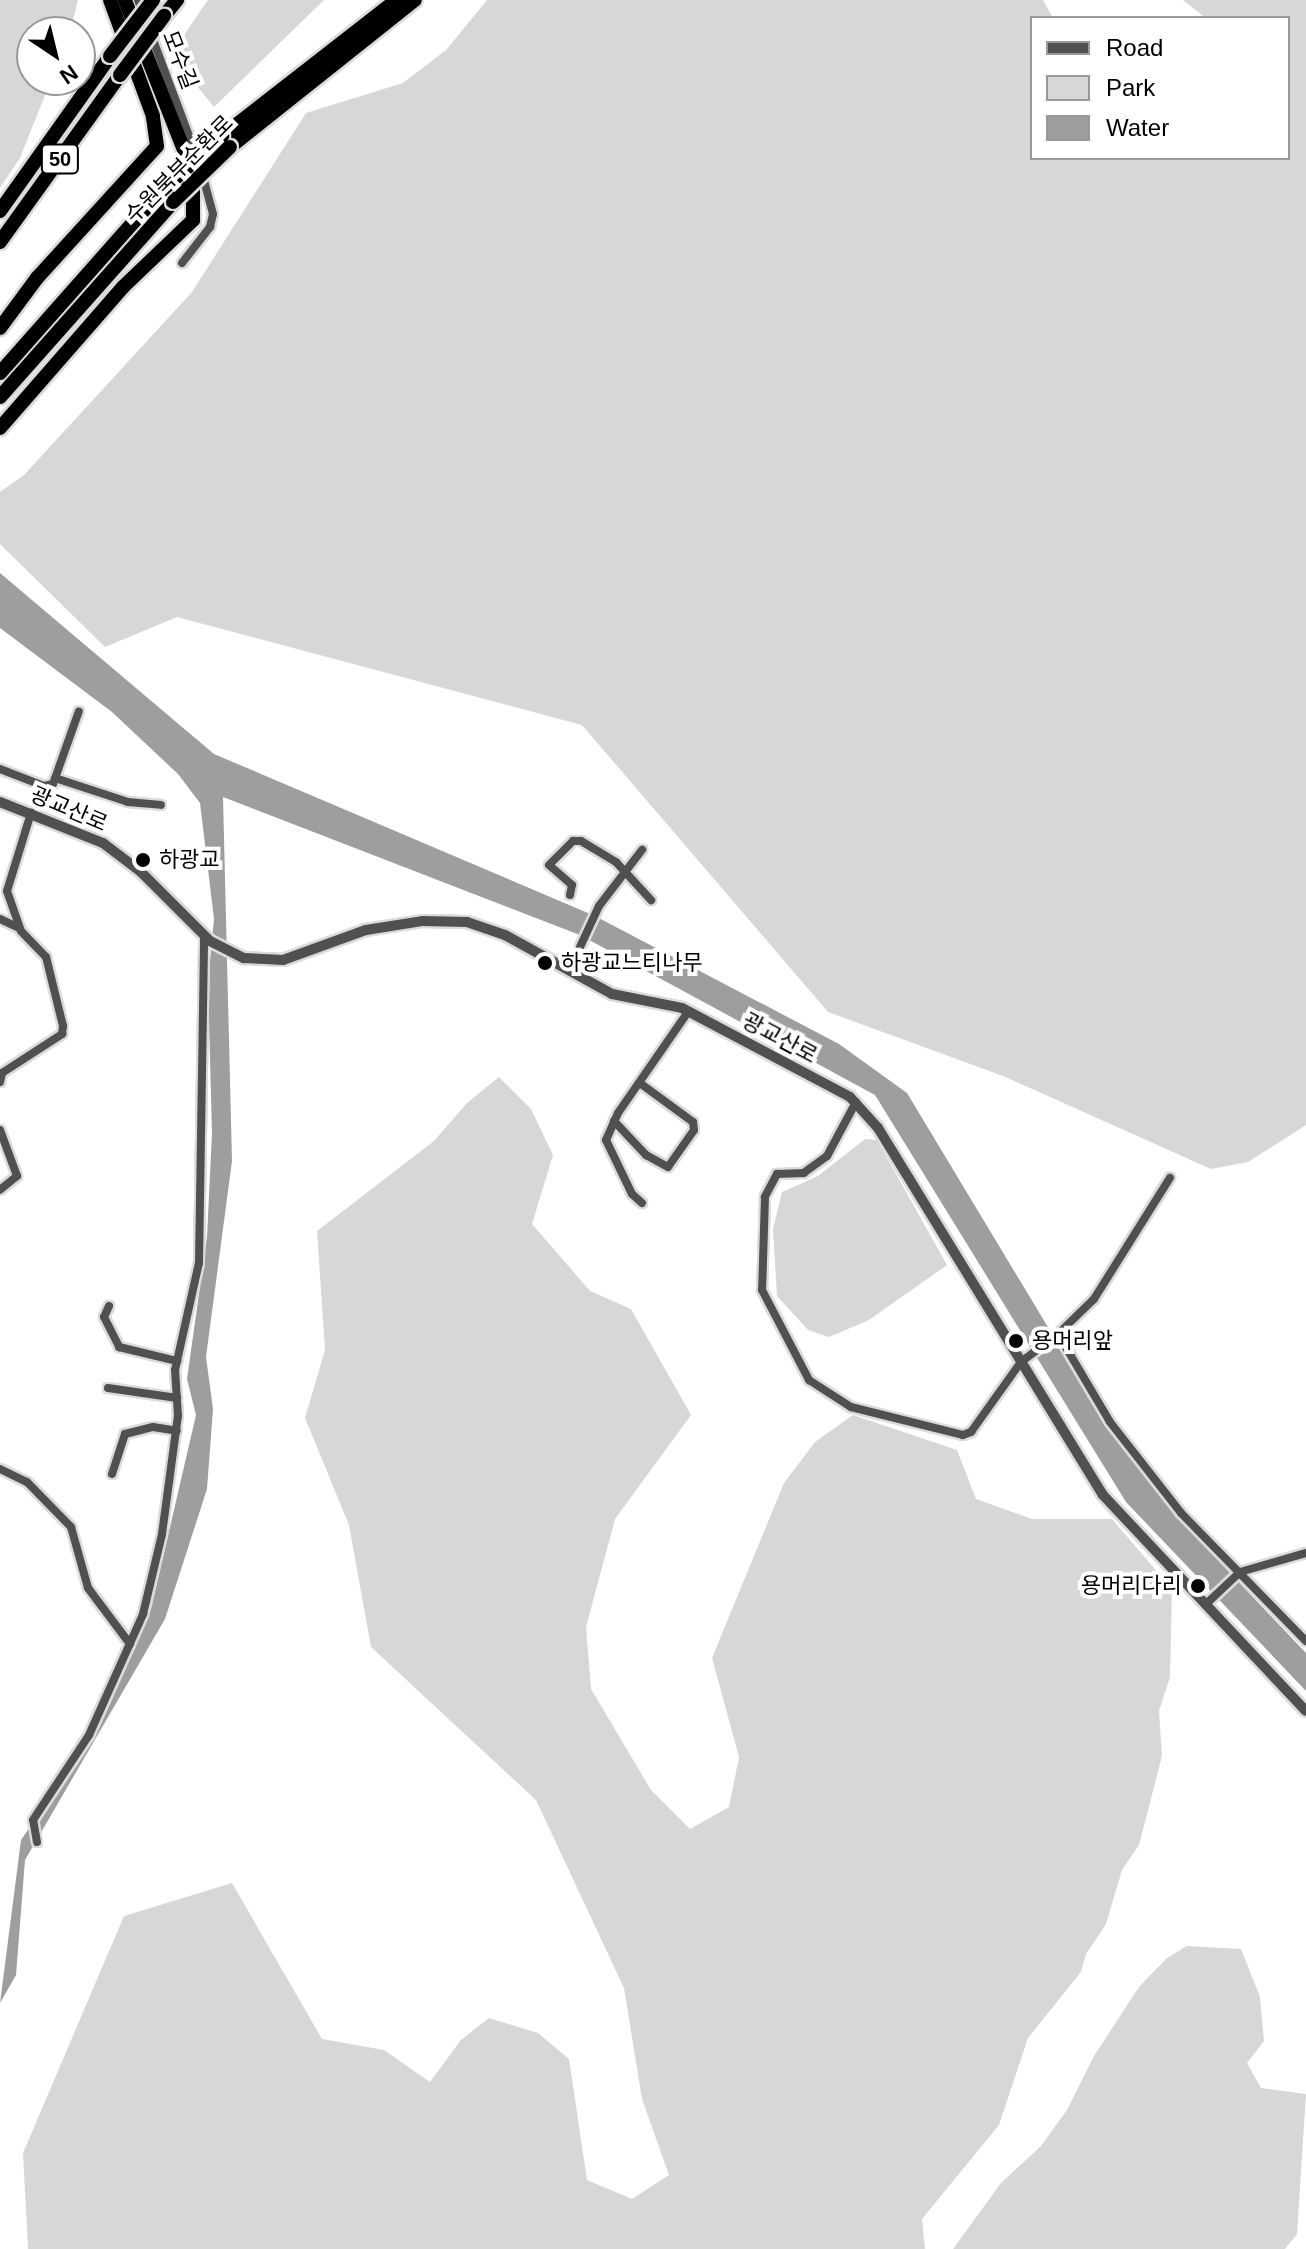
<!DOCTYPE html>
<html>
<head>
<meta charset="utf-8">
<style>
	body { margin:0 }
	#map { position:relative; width:1306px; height:2249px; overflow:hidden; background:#fff; font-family:Arial,"Noto Sans KR",sans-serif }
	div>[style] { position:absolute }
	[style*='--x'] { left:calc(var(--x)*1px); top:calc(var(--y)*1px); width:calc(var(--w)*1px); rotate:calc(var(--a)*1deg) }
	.green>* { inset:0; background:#d7d7d7 }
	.water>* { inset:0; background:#9e9e9e }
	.roads { filter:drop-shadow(2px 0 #dbdbdb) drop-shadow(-2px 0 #dbdbdb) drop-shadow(0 2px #dbdbdb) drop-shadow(0 -2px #dbdbdb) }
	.minor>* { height:8px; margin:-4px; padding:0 4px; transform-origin:4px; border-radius:4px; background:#505050 }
	.tertiary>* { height:10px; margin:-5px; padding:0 5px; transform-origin:5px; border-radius:5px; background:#505050 }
	.trunk>* { height:14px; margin:-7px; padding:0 7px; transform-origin:7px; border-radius:7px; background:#000 }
	.motorway>* { height:14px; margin:-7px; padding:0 7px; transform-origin:7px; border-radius:7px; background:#000 }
	.bridges { filter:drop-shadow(2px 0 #dbdbdb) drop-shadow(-2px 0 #dbdbdb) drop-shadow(0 2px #dbdbdb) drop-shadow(0 -2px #dbdbdb) }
	.trunk-bridge>* { height:14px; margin:-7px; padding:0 7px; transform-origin:7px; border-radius:7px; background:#000 }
	.motorway-bridge>* { height:14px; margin:-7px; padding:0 7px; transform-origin:7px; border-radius:7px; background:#000 }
	.dots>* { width:22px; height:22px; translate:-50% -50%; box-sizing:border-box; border:4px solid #fff; border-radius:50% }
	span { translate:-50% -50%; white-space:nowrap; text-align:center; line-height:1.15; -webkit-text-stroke:8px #fff; paint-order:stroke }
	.shield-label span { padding:2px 6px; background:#fff; border:2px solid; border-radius:6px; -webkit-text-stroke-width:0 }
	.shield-label { font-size:20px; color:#000; font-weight:700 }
	.street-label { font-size:22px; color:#000 }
	.poi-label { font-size:22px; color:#000 }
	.left { translate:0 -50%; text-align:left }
	.right { translate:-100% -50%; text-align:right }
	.legend { position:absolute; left:1030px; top:16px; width:260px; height:144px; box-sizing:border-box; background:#fff; border:2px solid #999; margin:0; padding:10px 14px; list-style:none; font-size:24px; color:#000 }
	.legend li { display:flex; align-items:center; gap:16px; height:40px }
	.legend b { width:40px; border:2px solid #999 }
	.north { position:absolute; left:16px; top:16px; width:80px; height:80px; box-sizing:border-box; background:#fff; border:2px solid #999; border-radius:50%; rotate:145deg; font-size:22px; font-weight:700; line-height:32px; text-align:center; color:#000 }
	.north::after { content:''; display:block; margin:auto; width:28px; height:36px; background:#000; clip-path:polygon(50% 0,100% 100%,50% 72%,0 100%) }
</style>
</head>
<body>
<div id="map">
	<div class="green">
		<i style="clip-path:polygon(0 0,78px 0,70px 32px,32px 32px,32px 80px,51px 80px,20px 158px,0 188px)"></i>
		<i style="clip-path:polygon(208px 0,324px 0,214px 107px,171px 54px)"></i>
		<i style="clip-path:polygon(487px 0,1043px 0,1053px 18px,1032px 18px,1032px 158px,1288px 158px,1288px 18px,1206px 18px,1183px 0,1306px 0,1306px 1125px,1248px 1162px,1211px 1169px,1003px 1076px,828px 1012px,582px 725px,177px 617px,105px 647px,0 544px,0 492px,24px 475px,192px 292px,306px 113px,403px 83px,446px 50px)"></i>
		<i style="clip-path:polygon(499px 1077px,531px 1109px,553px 1155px,532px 1224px,590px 1291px,631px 1309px,691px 1415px,615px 1519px,586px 1627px,591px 1689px,651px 1790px,690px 1829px,729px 1807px,739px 1757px,712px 1658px,784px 1483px,815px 1442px,853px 1415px,957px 1450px,976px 1499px,1032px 1519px,1112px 1519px,1172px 1589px,1170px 1677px,1159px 1711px,1162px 1756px,1139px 1845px,1122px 1870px,1106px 1924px,1086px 1954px,1081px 1972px,1028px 2038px,999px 2125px,922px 2219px,925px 2249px,28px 2249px,23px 2153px,124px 1916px,232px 1883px,322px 2039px,384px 2050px,430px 2082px,461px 2040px,489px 2018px,538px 2033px,569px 2059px,587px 2180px,632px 2199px,669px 2175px,642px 2099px,624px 1988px,536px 1800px,371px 1647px,349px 1525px,305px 1418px,325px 1350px,317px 1231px,434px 1141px,467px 1103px)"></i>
		<i style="clip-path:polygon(865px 1139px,877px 1140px,947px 1265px,869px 1320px,829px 1337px,808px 1330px,777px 1296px,773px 1229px,782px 1192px,818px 1176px)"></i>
		<i style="clip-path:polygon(1187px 1946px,1241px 1949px,1260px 1997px,1264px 2041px,1247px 2063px,1261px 2088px,1306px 2094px,1297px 2234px,1285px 2249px,953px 2249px,1001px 2183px,1041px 2146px,1067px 2110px,1094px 2056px,1139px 1987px,1167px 1958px)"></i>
	</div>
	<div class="water">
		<i style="clip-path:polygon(0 573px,214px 754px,595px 916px,839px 1044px,907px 1093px,1105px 1422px,1179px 1519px,1306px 1653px,1306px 1691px,1126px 1502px,875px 1095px,580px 935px,223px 797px,232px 1161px,206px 1357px,213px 1409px,207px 1489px,165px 1619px,25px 1860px,16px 1975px,0 2003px,21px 1840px,94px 1733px,151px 1609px,196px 1415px,187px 1379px,207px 1237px,212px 1133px,208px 982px,214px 919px,200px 803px,178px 774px,112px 712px,0 628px)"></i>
	</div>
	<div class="roads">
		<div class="minor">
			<i style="--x:138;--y:0;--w:171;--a:69.4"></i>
			<i style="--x:182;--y:263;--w:46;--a:-52.1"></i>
			<i style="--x:210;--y:227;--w:13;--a:-77"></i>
			<i style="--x:213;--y:214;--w:42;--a:-105"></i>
			<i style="--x:0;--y:769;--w:47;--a:21.1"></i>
			<i style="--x:44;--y:786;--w:9;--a:-13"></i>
			<i style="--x:53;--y:784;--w:77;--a:-70.4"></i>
			<i style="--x:55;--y:778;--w:77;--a:18.2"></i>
			<i style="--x:128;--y:802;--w:33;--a:5"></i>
			<i style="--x:570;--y:895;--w:10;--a:-79"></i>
			<i style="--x:572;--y:885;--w:30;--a:-139"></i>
			<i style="--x:549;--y:865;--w:34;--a:-45"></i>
			<i style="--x:573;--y:841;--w:8;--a:0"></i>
			<i style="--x:581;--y:841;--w:41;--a:31"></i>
			<i style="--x:616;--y:862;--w:52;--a:47.4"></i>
			<i style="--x:0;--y:919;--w:21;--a:25"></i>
			<i style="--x:580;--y:947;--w:45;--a:-65.1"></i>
			<i style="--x:599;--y:906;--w:71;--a:-52.5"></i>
			<i style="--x:0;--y:1082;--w:9;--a:-77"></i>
			<i style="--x:2;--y:1073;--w:72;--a:-33"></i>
			<i style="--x:62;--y:1034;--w:8;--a:-83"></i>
			<i style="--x:63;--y:1026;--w:71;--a:-103.8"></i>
			<i style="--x:46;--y:957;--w:36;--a:-134"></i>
			<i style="--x:21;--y:931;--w:42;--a:-109.3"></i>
			<i style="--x:7;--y:891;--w:82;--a:-72.9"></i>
			<i style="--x:856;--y:1102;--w:61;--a:118.2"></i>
			<i style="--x:827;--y:1156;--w:29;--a:144"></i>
			<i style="--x:804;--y:1173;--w:27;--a:178"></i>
			<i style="--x:777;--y:1174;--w:26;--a:118"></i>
			<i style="--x:765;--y:1197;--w:93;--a:91.8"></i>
			<i style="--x:762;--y:1290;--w:102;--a:62.4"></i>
			<i style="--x:809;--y:1380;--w:50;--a:32.7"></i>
			<i style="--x:851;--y:1407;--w:115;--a:14"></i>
			<i style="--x:963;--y:1435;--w:9;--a:-21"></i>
			<i style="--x:971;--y:1432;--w:86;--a:-54.5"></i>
			<i style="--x:1021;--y:1362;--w:46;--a:-37.1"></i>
			<i style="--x:1058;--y:1334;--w:102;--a:59.4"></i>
			<i style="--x:1110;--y:1422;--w:115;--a:52"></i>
			<i style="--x:1181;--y:1513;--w:179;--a:45.7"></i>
			<i style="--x:614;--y:1121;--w:47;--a:46.7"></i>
			<i style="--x:646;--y:1155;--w:25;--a:29"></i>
			<i style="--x:668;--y:1167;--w:45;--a:-54.9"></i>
			<i style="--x:694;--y:1130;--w:8;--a:-97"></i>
			<i style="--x:693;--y:1122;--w:66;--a:-143.7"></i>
			<i style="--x:0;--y:1130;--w:49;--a:69.7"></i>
			<i style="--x:17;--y:1176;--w:22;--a:141"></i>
			<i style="--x:642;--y:1203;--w:13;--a:-138"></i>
			<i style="--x:632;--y:1194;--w:60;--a:-115.7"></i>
			<i style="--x:606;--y:1140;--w:30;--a:-66"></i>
			<i style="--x:618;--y:1113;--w:123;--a:-55.3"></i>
			<i style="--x:109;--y:1306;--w:12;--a:114"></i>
			<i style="--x:104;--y:1317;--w:34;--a:63"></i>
			<i style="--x:119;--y:1347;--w:60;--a:13.6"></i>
			<i style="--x:1058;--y:1334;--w:50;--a:-44.2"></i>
			<i style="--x:1094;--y:1299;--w:143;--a:-57.9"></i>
			<i style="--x:108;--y:1388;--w:70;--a:8.2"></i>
			<i style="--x:0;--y:1469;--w:30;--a:26"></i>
			<i style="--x:27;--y:1482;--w:63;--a:45.6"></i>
			<i style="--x:71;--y:1527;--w:63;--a:74.4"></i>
			<i style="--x:88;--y:1588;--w:70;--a:53.1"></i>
			<i style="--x:112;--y:1474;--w:42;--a:-72"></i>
			<i style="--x:125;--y:1434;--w:29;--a:-14"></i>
			<i style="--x:153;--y:1427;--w:24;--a:9"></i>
			<i style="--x:1205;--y:1605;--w:48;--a:-43.3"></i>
			<i style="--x:1240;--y:1572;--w:69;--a:-16.1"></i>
			<i style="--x:37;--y:1842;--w:22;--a:-100"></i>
			<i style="--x:33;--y:1820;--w:102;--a:-56.6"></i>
			<i style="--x:89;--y:1735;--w:133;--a:-65.9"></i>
			<i style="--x:143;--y:1614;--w:82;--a:-76.6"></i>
			<i style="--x:162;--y:1534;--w:119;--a:-82.3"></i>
			<i style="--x:178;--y:1416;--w:46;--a:-93.7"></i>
			<i style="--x:175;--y:1370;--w:110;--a:-77.4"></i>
			<i style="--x:199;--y:1263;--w:327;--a:-89.1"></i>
		</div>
		<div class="tertiary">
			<i style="--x:0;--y:802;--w:111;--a:21.7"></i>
			<i style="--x:103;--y:843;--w:48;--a:37.3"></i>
			<i style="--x:141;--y:872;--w:98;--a:45"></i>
			<i style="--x:210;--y:941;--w:38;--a:27"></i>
			<i style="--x:244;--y:958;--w:39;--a:3"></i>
			<i style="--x:283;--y:960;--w:88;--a:-19.9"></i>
			<i style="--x:366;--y:930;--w:58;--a:-9"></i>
			<i style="--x:423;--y:921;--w:44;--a:1.3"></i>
			<i style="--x:467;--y:922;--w:40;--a:18.9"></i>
			<i style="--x:505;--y:935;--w:122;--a:28.9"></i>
			<i style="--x:612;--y:994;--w:71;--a:11.3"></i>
			<i style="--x:682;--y:1008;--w:190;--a:27.9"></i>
			<i style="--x:850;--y:1097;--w:42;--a:47.9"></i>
			<i style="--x:878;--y:1128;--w:430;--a:58.5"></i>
			<i style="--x:1103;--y:1495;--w:296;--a:46.8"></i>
		</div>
		<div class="trunk">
			<i style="--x:222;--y:136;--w:222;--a:-37.9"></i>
			<i style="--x:230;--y:147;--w:236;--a:-38.5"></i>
			<i style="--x:0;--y:328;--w:62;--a:-53.5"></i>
			<i style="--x:37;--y:278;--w:178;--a:-47.7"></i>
			<i style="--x:157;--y:146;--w:30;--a:-98"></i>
			<i style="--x:153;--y:116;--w:124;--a:-110.3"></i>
			<i style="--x:0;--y:373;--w:242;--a:-48.5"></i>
			<i style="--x:0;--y:397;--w:261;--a:-48.4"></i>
			<i style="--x:0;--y:428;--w:187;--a:-48.9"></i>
			<i style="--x:123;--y:287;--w:97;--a:-43.7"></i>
			<i style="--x:193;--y:220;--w:47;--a:-90"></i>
			<i style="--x:193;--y:173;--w:186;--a:-111.5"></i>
		</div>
		<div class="motorway">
			<i style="--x:164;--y:16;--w:21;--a:-51"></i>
			<i style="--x:0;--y:211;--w:190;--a:-54.6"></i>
			<i style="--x:0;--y:242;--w:206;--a:-54.3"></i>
		</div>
	</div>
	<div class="bridges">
		<div class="trunk-bridge">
			<i style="--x:160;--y:192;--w:84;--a:-42.1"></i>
			<i style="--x:173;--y:202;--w:79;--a:-44"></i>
		</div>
		<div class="motorway-bridge">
			<i style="--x:110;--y:56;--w:71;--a:-52.5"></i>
			<i style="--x:120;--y:75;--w:74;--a:-53.3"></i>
		</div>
	</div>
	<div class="dots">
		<i style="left:143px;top:860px;background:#000"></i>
		<i style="left:545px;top:963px;background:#000"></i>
		<i style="left:1016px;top:1341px;background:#000"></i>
		<i style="left:1198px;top:1586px;background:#000"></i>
	</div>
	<div class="shield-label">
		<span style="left:60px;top:159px">50</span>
	</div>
	<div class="street-label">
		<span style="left:180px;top:60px;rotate:69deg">모수길</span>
		<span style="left:179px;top:169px;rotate:-45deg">수원북부순환로</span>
		<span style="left:69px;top:809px;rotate:23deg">광교산로</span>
		<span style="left:780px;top:1038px;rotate:28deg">광교산로</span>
	</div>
	<div class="poi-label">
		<span class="left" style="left:159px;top:860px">하광교</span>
		<span class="left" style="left:561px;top:963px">하광교느티나무</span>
		<span class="left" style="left:1032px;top:1341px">용머리앞</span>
		<span class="right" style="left:1182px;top:1586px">용머리다리</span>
	</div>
	<ul class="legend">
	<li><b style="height:10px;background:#505050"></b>Road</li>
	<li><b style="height:22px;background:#d7d7d7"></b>Park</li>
	<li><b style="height:22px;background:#9e9e9e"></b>Water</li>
	</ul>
	<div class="north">N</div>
</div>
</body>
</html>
